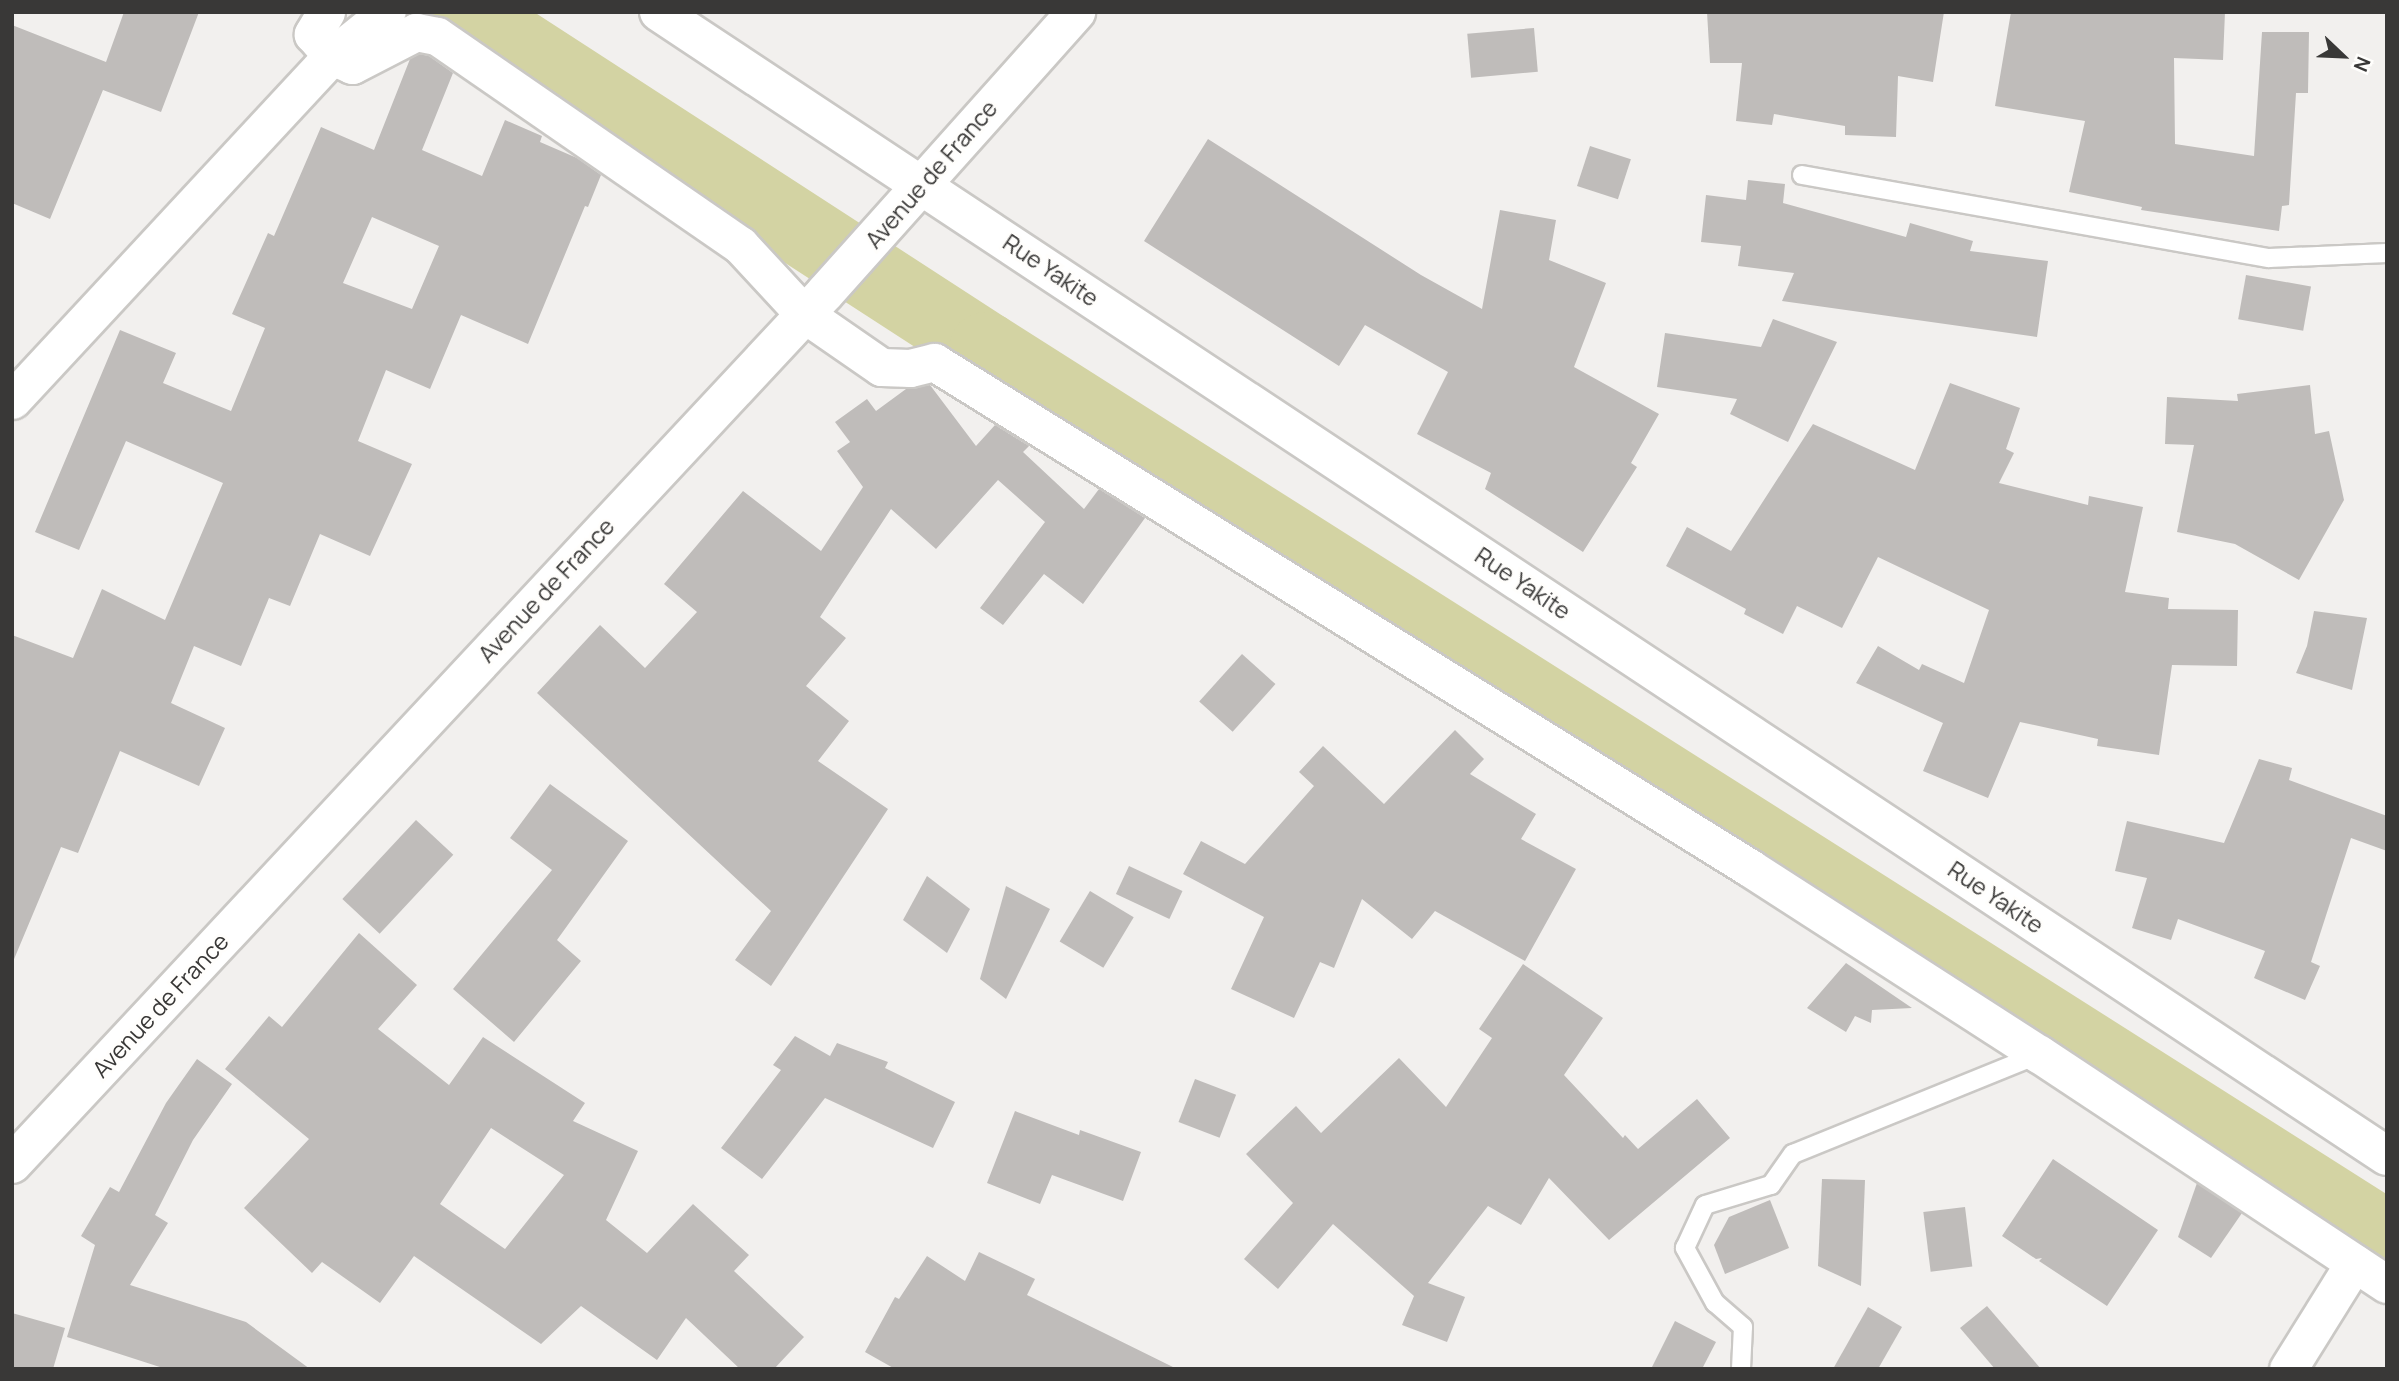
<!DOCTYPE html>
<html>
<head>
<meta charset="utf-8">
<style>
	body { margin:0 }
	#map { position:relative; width:2399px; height:1381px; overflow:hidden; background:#f2f0ee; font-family:Manrope,sans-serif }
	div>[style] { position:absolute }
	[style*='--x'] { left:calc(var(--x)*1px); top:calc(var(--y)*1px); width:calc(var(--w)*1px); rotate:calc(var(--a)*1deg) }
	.river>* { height:74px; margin:-37px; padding:0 37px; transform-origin:37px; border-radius:37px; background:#d3d3a3 }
	.building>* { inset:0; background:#bfbcba; transform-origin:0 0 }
	.roads { filter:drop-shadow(2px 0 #cac8c5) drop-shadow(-2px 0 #cac8c5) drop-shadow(0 2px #cac8c5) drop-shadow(0 -2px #cac8c5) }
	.service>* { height:18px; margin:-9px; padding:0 9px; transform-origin:9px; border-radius:9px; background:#fff }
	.minor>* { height:37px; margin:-18.5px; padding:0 18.5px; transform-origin:18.5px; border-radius:18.5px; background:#fff }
	.secondary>* { height:38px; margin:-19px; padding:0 19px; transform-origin:19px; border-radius:19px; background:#fff }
	.primary>* { height:38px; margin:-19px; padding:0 19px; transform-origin:19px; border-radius:19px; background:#fff }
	span { translate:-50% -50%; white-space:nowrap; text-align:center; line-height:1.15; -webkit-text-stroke:6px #fffefc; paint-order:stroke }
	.street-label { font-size:23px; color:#393837 }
	.frame { position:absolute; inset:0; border:14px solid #393837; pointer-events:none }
	.north { position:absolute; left:2308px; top:21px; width:70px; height:70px; -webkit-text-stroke:5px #fffefc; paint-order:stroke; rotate:113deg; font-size:19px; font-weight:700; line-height:28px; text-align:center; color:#393837 }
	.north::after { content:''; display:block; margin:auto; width:24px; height:32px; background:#393837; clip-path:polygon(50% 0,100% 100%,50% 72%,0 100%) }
</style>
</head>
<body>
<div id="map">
	<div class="river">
		<i style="--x:466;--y:12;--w:620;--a:32.95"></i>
		<i style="--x:986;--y:349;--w:1659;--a:32.4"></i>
	</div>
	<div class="building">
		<i style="clip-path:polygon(124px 12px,199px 12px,161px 112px,103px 90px,50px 219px,12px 203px,12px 25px,106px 62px)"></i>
		<i style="clip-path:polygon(1707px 12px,1944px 12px,1933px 82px,1898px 76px,1896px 137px,1845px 135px,1845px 126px,1774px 114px,1772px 125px,1736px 121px,1742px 63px,1710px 63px)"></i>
		<i style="clip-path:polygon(2011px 12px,2225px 12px,2223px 60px,2174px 58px,2175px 144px,2254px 156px,2262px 32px,2309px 32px,2308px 93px,2296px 93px,2289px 205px,2282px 206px,2279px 231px,2141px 210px,2142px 207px,2069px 192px,2085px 121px,1995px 106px)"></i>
		<i style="left:1534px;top:28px;width:44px;height:67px;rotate:85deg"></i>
		<i style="clip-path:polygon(evenodd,419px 54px,429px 56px,453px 73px,422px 150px,482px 176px,505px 120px,542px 136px,540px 142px,577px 158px,601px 175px,588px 207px,585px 206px,528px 344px,461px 315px,430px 389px,386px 370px,358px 441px,412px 464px,370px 556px,320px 534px,290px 606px,269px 598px,241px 666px,194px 646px,171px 703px,225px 728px,199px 786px,120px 751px,78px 853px,61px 847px,12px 964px,12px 635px,73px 658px,102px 589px,165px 620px,223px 483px,126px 441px,79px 550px,35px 532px,120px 330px,176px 353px,163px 383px,231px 411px,265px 328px,232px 314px,268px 233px,274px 236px,321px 127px,374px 150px,410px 59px,419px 54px,372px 217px,439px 246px,412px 309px,343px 283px,372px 217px)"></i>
		<i style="clip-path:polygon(1208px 139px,1421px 275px,1482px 309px,1500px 210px,1556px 220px,1549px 260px,1606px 283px,1574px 367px,1659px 414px,1631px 463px,1637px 467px,1583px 552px,1485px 489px,1491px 473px,1417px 434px,1448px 372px,1365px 325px,1339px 366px,1144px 241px)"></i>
		<i style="left:1590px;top:146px;width:43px;height:42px;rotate:18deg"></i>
		<i style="clip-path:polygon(1748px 180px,1785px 184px,1783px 203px,1906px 237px,1910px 223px,1973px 241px,1970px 251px,2048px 261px,2037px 337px,1782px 301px,1794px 273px,1738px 266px,1741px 246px,1701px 242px,1706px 195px,1746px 200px)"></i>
		<i style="left:2246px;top:275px;width:66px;height:45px;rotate:10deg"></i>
		<i style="clip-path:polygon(1773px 319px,1837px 342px,1788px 442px,1730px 414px,1737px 399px,1657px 387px,1665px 333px,1761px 347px)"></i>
		<i style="clip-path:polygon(1950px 383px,2020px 408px,2006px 449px,2014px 453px,1999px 483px,2088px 505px,2089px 496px,2143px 507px,2125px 592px,2169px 598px,2168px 609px,2238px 610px,2237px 666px,2172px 665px,2159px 755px,2097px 746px,2098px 739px,2020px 722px,1988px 798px,1923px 771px,1943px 723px,1856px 683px,1878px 646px,1919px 670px,1922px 664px,1964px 683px,1989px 610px,1878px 557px,1842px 628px,1797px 606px,1783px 634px,1744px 614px,1746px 609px,1666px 566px,1687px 527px,1731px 551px,1813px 424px,1915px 470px)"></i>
		<i style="clip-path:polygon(930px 385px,976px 446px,995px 425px,1029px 446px,1023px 452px,1084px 509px,1099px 489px,1145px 518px,1083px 604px,1044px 574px,1003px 625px,980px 608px,1045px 522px,998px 480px,936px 549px,891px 509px,820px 617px,846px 638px,806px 686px,849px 721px,818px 761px,888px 809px,771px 986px,735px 960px,771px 911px,537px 693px,600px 625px,645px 668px,697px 612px,664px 584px,743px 491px,821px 551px,863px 487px,837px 451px,850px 442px,835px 422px,867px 399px,876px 411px,906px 389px)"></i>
		<i style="clip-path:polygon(2310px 385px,2315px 434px,2329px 431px,2344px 500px,2299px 580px,2235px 544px,2177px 532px,2194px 445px,2165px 444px,2167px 397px,2238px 401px,2237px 394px)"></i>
		<i style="clip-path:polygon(2314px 611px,2367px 618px,2352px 690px,2296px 673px,2307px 646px)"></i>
		<i style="left:1242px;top:654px;width:45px;height:64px;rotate:42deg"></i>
		<i style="clip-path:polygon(1455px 730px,1484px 759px,1470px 774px,1536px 814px,1521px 839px,1576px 869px,1525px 961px,1435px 911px,1412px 939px,1362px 899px,1334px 968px,1320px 962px,1294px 1018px,1231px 989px,1264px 917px,1183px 874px,1201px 841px,1245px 864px,1314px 786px,1299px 772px,1323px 746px,1384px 804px)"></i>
		<i style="clip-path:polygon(2259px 759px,2292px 768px,2289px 780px,2387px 816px,2387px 851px,2351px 838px,2311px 962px,2320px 966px,2305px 1000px,2254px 978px,2265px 951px,2178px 919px,2171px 940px,2132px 928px,2147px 878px,2115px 871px,2127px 821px,2224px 843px)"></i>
		<i style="clip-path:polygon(550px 784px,628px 841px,557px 940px,581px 961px,514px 1042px,453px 989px,552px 870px,510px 838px)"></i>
		<i style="left:416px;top:820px;width:51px;height:108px;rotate:43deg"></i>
		<i style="left:1129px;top:866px;width:59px;height:31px;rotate:25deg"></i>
		<i style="clip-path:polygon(927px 876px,970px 909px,947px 953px,903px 920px)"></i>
		<i style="clip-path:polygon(1006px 886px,1050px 909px,1006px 999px,980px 979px)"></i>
		<i style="left:1090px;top:891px;width:51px;height:59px;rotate:31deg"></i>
		<i style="clip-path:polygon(evenodd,359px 933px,417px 985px,378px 1029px,449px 1085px,483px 1037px,585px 1103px,573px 1121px,638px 1151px,606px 1220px,647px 1253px,693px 1204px,749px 1255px,734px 1271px,804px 1337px,774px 1369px,740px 1369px,686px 1318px,657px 1360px,581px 1306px,541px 1344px,414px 1256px,380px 1303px,322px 1262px,312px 1273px,244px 1208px,309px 1139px,225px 1069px,269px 1016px,282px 1027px,359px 933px,491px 1128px,564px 1175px,505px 1249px,440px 1204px,491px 1128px)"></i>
		<i style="clip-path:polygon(1846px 963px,1912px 1008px,1872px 1010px,1871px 1023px,1855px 1016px,1846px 1032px,1807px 1008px)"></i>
		<i style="clip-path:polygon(1523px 964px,1603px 1018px,1564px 1075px,1623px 1138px,1625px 1135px,1638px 1149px,1697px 1099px,1730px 1138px,1609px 1240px,1549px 1178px,1521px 1225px,1488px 1206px,1428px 1283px,1465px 1297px,1447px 1342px,1402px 1325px,1414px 1296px,1333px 1224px,1278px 1289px,1244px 1259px,1293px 1203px,1246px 1154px,1296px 1106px,1321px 1133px,1399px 1058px,1446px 1107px,1492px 1038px,1479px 1029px)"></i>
		<i style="clip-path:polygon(795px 1036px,830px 1056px,837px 1043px,888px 1062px,885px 1068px,955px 1102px,933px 1148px,825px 1098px,762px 1179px,721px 1148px,781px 1070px,773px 1065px)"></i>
		<i style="clip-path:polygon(197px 1059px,232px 1084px,193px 1140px,155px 1215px,168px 1223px,130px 1285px,246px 1322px,310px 1369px,166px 1369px,67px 1337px,95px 1245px,81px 1236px,110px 1187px,119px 1192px,166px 1103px)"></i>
		<i style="left:1195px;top:1079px;width:44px;height:46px;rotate:21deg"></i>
		<i style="clip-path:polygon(1015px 1111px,1079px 1135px,1080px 1130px,1141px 1152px,1123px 1201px,1052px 1175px,1040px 1204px,987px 1183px)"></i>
		<i style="clip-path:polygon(2053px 1159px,2158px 1230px,2107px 1306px,2039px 1261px,2042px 1258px,2036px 1259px,2002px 1236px)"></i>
		<i style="clip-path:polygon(1822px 1179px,1865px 1180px,1861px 1286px,1818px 1266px)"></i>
		<i style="clip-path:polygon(2197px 1183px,2242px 1213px,2211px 1258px,2178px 1237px)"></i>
		<i style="clip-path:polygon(1770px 1200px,1789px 1248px,1725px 1274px,1714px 1245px,1729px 1217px)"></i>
		<i style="left:1965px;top:1207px;width:60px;height:42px;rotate:83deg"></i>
		<i style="clip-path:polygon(979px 1252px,1035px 1279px,1027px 1295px,1177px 1369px,895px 1369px,865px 1352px,895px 1297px,899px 1299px,927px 1256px,965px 1281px)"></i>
		<i style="clip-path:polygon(1987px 1306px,2041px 1369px,1995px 1369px,1960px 1328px)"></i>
		<i style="clip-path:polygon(1868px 1307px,1902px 1327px,1878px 1369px,1833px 1369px)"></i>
		<i style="clip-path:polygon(12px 1313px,65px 1328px,53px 1369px,12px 1369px)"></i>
		<i style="clip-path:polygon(1675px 1321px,1716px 1342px,1702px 1369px,1651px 1369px)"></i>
	</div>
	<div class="roads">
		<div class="service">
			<i style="--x:1802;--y:175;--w:474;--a:10.1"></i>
			<i style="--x:2269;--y:258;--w:118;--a:-2.4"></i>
			<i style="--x:1741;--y:1369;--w:42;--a:-87.3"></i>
			<i style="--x:1743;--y:1327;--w:37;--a:-139"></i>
			<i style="--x:1715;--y:1303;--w:63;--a:-118.6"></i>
			<i style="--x:1685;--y:1248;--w:47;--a:-65.1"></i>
			<i style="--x:1705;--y:1205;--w:69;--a:-16.9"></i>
			<i style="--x:1771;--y:1185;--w:38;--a:-55"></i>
			<i style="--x:1793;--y:1154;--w:266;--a:-22.1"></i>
		</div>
		<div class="minor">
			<i style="--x:326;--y:12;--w:26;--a:121"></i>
			<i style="--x:313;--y:34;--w:29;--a:49"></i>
			<i style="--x:332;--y:56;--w:22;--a:24"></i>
			<i style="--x:352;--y:65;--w:72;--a:-27.3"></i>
			<i style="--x:416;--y:32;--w:21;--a:11"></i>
			<i style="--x:437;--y:36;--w:368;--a:34.6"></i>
			<i style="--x:740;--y:245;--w:93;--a:47.2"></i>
			<i style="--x:803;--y:313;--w:95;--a:34.7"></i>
			<i style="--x:881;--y:367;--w:29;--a:2"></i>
			<i style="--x:910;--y:368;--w:25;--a:-14"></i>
			<i style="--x:934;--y:362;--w:960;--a:31.8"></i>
			<i style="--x:1750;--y:868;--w:344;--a:32.8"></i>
			<i style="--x:2039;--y:1054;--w:417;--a:33.5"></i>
			<i style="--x:12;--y:400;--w:470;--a:-47.1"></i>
			<i style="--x:332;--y:56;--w:70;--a:-38.7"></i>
			<i style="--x:2288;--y:1369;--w:125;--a:-58.1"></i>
		</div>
		<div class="secondary">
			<i style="--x:659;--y:12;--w:2072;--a:33.51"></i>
		</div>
		<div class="primary">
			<i style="--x:12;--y:1164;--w:1191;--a:-46.97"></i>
			<i style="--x:825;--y:293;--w:377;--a:-48.2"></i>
		</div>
	</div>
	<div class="street-label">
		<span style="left:931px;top:174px;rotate:-49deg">Avenue de France</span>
		<span style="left:1051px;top:270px;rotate:34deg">Rue Yakite</span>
		<span style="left:1523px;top:583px;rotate:34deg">Rue Yakite</span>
		<span style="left:546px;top:590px;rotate:-47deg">Avenue de France</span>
		<span style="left:1996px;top:897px;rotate:34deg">Rue Yakite</span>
		<span style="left:160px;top:1005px;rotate:-47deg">Avenue de France</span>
	</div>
	<div class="frame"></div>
	<div class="north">N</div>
</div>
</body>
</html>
